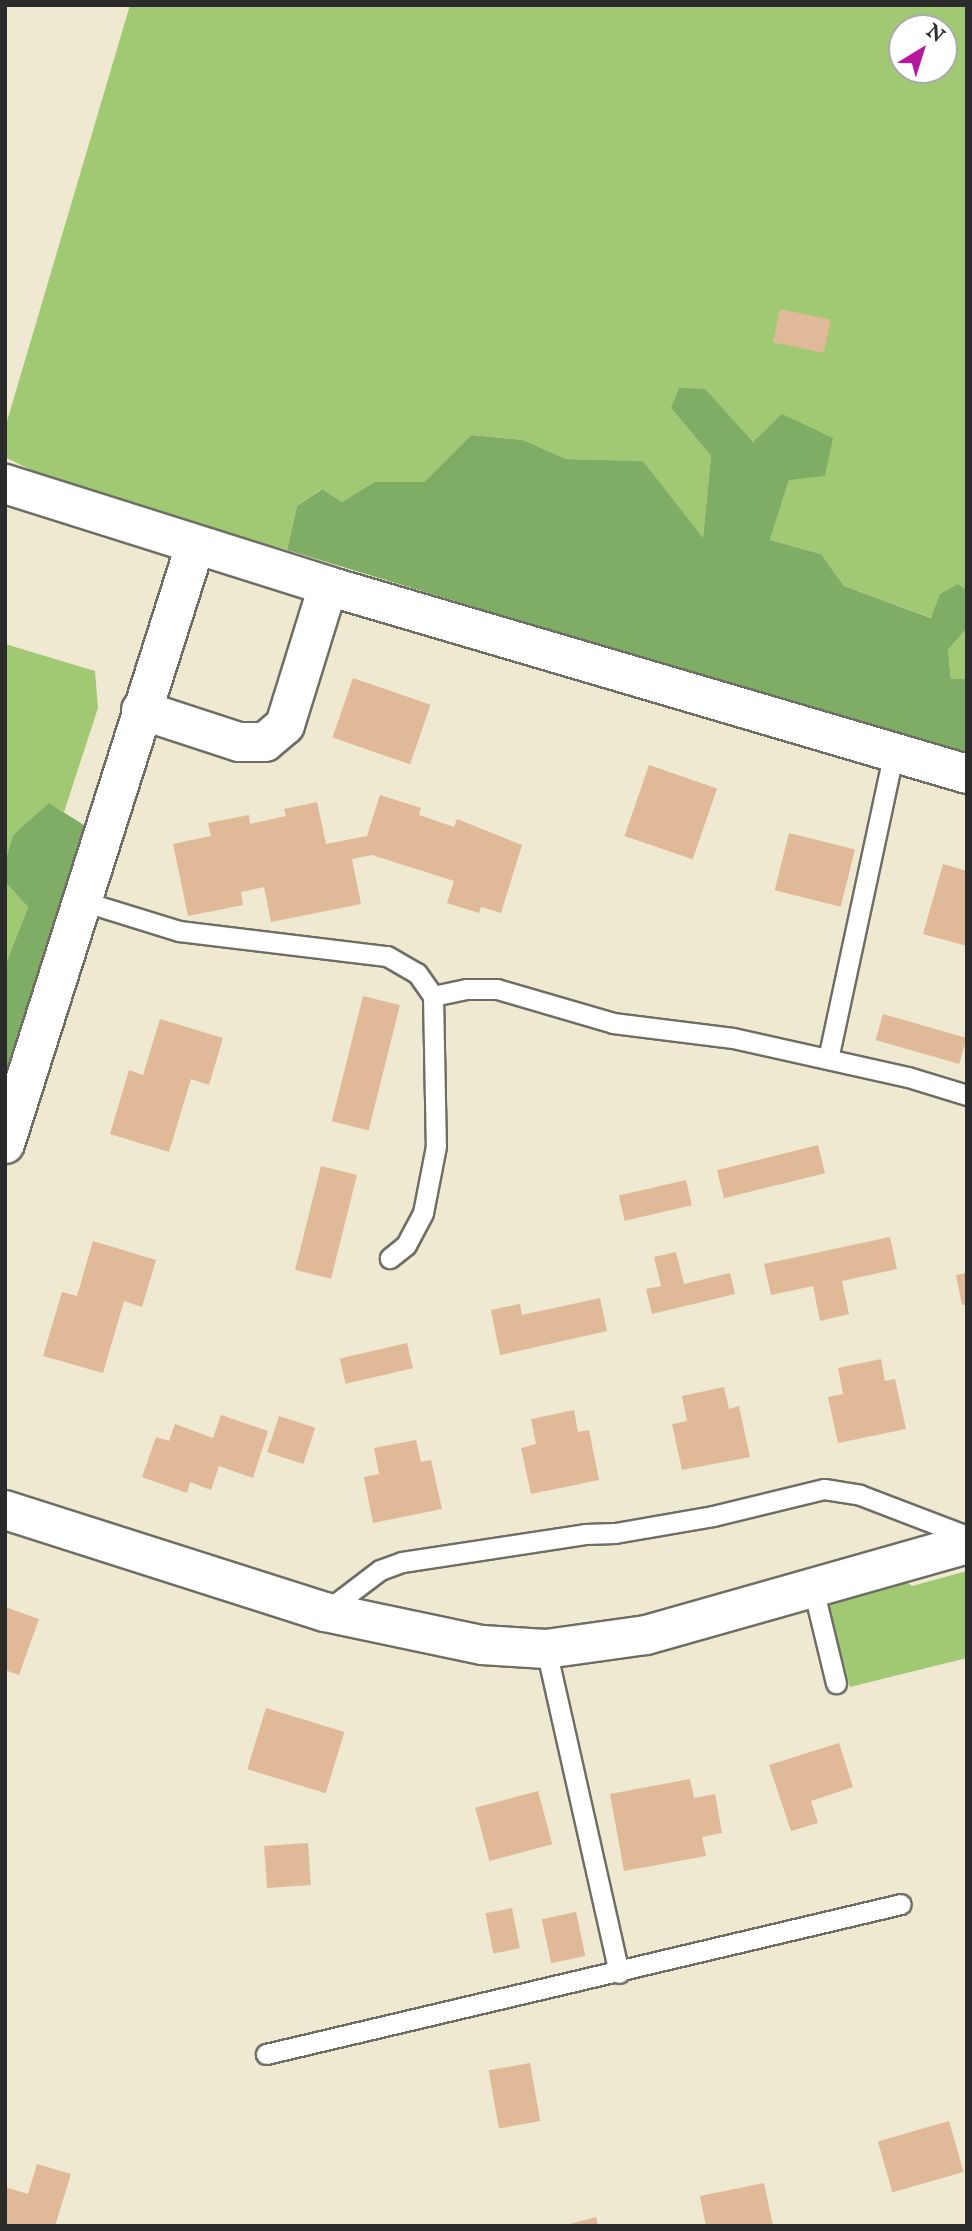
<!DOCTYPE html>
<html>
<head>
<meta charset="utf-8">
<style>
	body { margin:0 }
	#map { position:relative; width:972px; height:2231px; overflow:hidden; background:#eee9d0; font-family:"IM FELL English",serif }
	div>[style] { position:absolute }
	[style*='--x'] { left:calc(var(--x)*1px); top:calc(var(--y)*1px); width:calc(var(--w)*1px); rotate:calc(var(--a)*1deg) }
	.green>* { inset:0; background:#a1c974 }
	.forest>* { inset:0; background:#80ad66 }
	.building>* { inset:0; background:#e0b998; transform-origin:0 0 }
	.roads { filter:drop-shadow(2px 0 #6f6e65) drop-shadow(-2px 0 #6f6e65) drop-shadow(0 2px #6f6e65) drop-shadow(0 -2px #6f6e65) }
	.service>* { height:19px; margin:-9.5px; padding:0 9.5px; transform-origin:9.5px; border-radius:9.5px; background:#fff }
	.minor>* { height:38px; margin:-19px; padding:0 19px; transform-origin:19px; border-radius:19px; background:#fff }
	span { translate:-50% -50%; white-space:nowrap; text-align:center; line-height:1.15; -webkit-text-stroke:6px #fff; paint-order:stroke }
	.frame { position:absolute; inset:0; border:7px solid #2b2b2b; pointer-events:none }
	.north { position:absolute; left:888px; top:14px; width:70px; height:70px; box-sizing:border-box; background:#fff; border:2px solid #aaa; border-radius:50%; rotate:38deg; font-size:19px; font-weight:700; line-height:28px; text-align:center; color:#2b2b2b }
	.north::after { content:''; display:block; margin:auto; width:24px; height:32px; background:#b5179e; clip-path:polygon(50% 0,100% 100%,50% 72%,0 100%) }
</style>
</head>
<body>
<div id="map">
	<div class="green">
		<i style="clip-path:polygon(evenodd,130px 5px,967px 5px,967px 590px,958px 584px,932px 618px,844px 586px,821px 554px,770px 540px,789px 480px,754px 442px,671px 408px,711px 456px,703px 539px,643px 461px,566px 459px,523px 440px,471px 435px,424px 482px,374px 482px,342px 502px,321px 489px,297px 506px,287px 550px,59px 484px,5px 457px,5px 428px,130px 5px,902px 28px,944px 28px,944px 70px,902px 70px,902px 28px)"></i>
		<i style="clip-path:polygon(967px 628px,967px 679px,951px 679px,948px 650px)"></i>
		<i style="clip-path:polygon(5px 644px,95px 671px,98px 708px,64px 812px,50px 804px,13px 835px,5px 862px)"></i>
		<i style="clip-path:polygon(5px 882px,28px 907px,5px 966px)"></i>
		<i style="clip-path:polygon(967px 1571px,967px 1658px,850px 1687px,826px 1599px,902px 1579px,912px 1586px)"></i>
	</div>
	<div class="forest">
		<i style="clip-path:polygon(679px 388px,705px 389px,753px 442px,782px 414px,833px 438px,825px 476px,789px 480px,770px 540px,821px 554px,844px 586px,931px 618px,940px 594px,958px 584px,967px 590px,967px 628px,948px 650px,951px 679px,967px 679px,967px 752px,962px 755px,287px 550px,297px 506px,322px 489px,342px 502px,374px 482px,424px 482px,471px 435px,523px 440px,566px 459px,643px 461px,703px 538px,711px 456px,671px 408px)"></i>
		<i style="clip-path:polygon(49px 803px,90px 829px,5px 1104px,5px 966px,28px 907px,5px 882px,5px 862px,13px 835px)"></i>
	</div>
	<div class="building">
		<i style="left:780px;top:309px;width:52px;height:34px;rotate:12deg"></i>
		<i style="left:353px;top:678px;width:82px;height:63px;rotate:19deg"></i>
		<i style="left:649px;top:765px;width:72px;height:75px;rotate:19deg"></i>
		<i style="clip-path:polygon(380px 795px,421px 808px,419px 815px,454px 827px,457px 819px,522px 845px,501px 913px,481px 907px,479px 913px,447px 903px,454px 881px,372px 855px,352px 859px,361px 904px,271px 922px,264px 887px,241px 892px,243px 905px,188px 916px,173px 844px,211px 836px,208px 823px,249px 815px,250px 824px,286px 816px,284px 809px,317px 802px,326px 844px,367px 836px)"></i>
		<i style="left:789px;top:833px;width:68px;height:59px;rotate:14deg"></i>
		<i style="clip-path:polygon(943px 864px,967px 871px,967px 946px,923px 934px)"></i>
		<i style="left:363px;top:996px;width:38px;height:129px;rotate:14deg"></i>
		<i style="left:883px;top:1014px;width:87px;height:27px;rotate:16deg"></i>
		<i style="clip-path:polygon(160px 1019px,223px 1038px,209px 1085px,191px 1079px,169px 1152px,110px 1134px,129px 1070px,143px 1075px)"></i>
		<i style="left:818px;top:1145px;width:29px;height:104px;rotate:76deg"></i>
		<i style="left:321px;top:1166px;width:37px;height:107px;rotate:14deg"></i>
		<i style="left:686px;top:1180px;width:26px;height:69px;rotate:77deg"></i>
		<i style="clip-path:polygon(890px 1237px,897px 1269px,842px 1281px,849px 1314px,820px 1321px,813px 1286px,771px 1295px,764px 1264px)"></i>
		<i style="clip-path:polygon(93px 1241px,156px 1260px,142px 1307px,124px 1301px,103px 1373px,43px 1356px,62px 1292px,77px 1296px)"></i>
		<i style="clip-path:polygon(676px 1252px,684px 1284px,730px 1273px,735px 1294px,652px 1314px,646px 1289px,661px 1286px,654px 1257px)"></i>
		<i style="clip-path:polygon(967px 1273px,967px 1304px,962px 1305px,956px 1275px)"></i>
		<i style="clip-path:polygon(600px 1298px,607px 1331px,500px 1355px,491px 1310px,520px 1304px,522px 1315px)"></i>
		<i style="left:407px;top:1343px;width:26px;height:69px;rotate:77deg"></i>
		<i style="clip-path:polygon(881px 1359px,885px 1381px,895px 1379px,906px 1429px,838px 1443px,828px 1397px,843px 1394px,838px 1368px)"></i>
		<i style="clip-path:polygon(724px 1387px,729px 1409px,739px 1406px,750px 1457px,682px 1470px,672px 1424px,687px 1421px,682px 1396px)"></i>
		<i style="clip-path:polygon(574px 1410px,578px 1432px,589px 1430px,599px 1480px,531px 1494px,521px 1448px,536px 1444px,531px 1419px)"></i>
		<i style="clip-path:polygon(221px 1415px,268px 1431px,253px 1478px,219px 1466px,211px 1490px,190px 1482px,187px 1493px,142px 1477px,156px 1437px,169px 1441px,175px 1424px,213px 1438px)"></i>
		<i style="left:279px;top:1416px;width:38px;height:38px;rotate:18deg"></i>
		<i style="clip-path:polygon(416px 1440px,421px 1462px,431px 1460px,442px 1509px,373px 1523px,364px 1477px,379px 1474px,374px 1448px)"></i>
		<i style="clip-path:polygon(5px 1607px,39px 1619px,19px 1675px,5px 1670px)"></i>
		<i style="left:266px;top:1708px;width:82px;height:64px;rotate:17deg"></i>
		<i style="clip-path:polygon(839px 1743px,853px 1787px,811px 1801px,818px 1823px,791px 1831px,769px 1765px)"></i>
		<i style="clip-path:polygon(690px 1779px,694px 1798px,715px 1794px,722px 1833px,702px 1837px,706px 1856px,624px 1871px,610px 1794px)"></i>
		<i style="left:538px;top:1791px;width:55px;height:65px;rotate:75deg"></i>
		<i style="left:308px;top:1843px;width:42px;height:44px;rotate:86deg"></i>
		<i style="left:512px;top:1908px;width:41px;height:27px;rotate:79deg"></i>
		<i style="left:576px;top:1912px;width:45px;height:35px;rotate:78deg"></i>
		<i style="left:530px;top:2063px;width:59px;height:42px;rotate:80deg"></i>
		<i style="left:949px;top:2121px;width:53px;height:74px;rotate:74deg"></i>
		<i style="clip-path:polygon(37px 2164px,71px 2174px,55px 2226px,5px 2226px,5px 2187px,28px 2194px)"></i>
		<i style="clip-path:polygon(764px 2183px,773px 2226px,706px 2226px,700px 2196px)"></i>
		<i style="clip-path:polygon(596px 2217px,598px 2226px,566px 2226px,566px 2225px)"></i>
	</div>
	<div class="roads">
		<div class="service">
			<i style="--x:82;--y:901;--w:102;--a:17.2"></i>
			<i style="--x:179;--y:931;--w:209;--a:6.9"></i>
			<i style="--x:387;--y:956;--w:34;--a:30"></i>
			<i style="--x:417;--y:973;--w:28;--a:55"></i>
			<i style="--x:433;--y:996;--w:150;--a:88.9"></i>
			<i style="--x:436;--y:1146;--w:68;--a:101"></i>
			<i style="--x:423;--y:1213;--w:36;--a:118"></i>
			<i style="--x:406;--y:1245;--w:21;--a:141"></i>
			<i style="--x:433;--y:996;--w:34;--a:-12"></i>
			<i style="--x:466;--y:989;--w:31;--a:0"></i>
			<i style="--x:497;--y:989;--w:121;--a:16.3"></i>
			<i style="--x:613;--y:1023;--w:121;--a:7.1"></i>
			<i style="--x:733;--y:1038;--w:179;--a:12.6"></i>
			<i style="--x:908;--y:1077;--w:62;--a:17"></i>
			<i style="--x:828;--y:1059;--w:314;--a:-77.9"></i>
			<i style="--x:813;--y:1588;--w:98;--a:76.4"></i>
			<i style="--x:326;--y:1611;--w:68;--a:-37.2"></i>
			<i style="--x:380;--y:1570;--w:23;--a:-20"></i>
			<i style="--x:402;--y:1562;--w:185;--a:-8.7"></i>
			<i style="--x:585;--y:1534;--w:30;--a:-2"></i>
			<i style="--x:615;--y:1533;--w:99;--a:-9.8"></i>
			<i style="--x:713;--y:1516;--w:114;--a:-13.7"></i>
			<i style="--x:824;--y:1489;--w:36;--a:9"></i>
			<i style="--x:860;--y:1495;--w:115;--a:21"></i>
			<i style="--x:546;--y:1649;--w:332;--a:77.3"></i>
			<i style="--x:266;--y:2054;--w:652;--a:-13.29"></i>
		</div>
		<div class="minor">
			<i style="--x:5;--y:484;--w:339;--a:17.5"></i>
			<i style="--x:328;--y:586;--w:666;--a:16.39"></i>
			<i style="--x:141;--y:710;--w:103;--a:18.1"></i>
			<i style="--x:239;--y:742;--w:26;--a:0"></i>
			<i style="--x:265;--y:742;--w:26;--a:-40"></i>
			<i style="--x:285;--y:725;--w:145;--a:-72.8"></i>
			<i style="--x:5;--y:1144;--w:627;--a:-72.37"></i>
			<i style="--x:5;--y:1510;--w:336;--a:17.7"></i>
			<i style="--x:325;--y:1612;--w:160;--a:11.9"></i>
			<i style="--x:482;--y:1645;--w:64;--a:3.6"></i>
			<i style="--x:546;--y:1649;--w:101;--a:-8"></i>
			<i style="--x:646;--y:1635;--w:334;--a:-15.8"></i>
		</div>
	</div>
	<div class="frame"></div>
	<div class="north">N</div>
</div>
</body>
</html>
